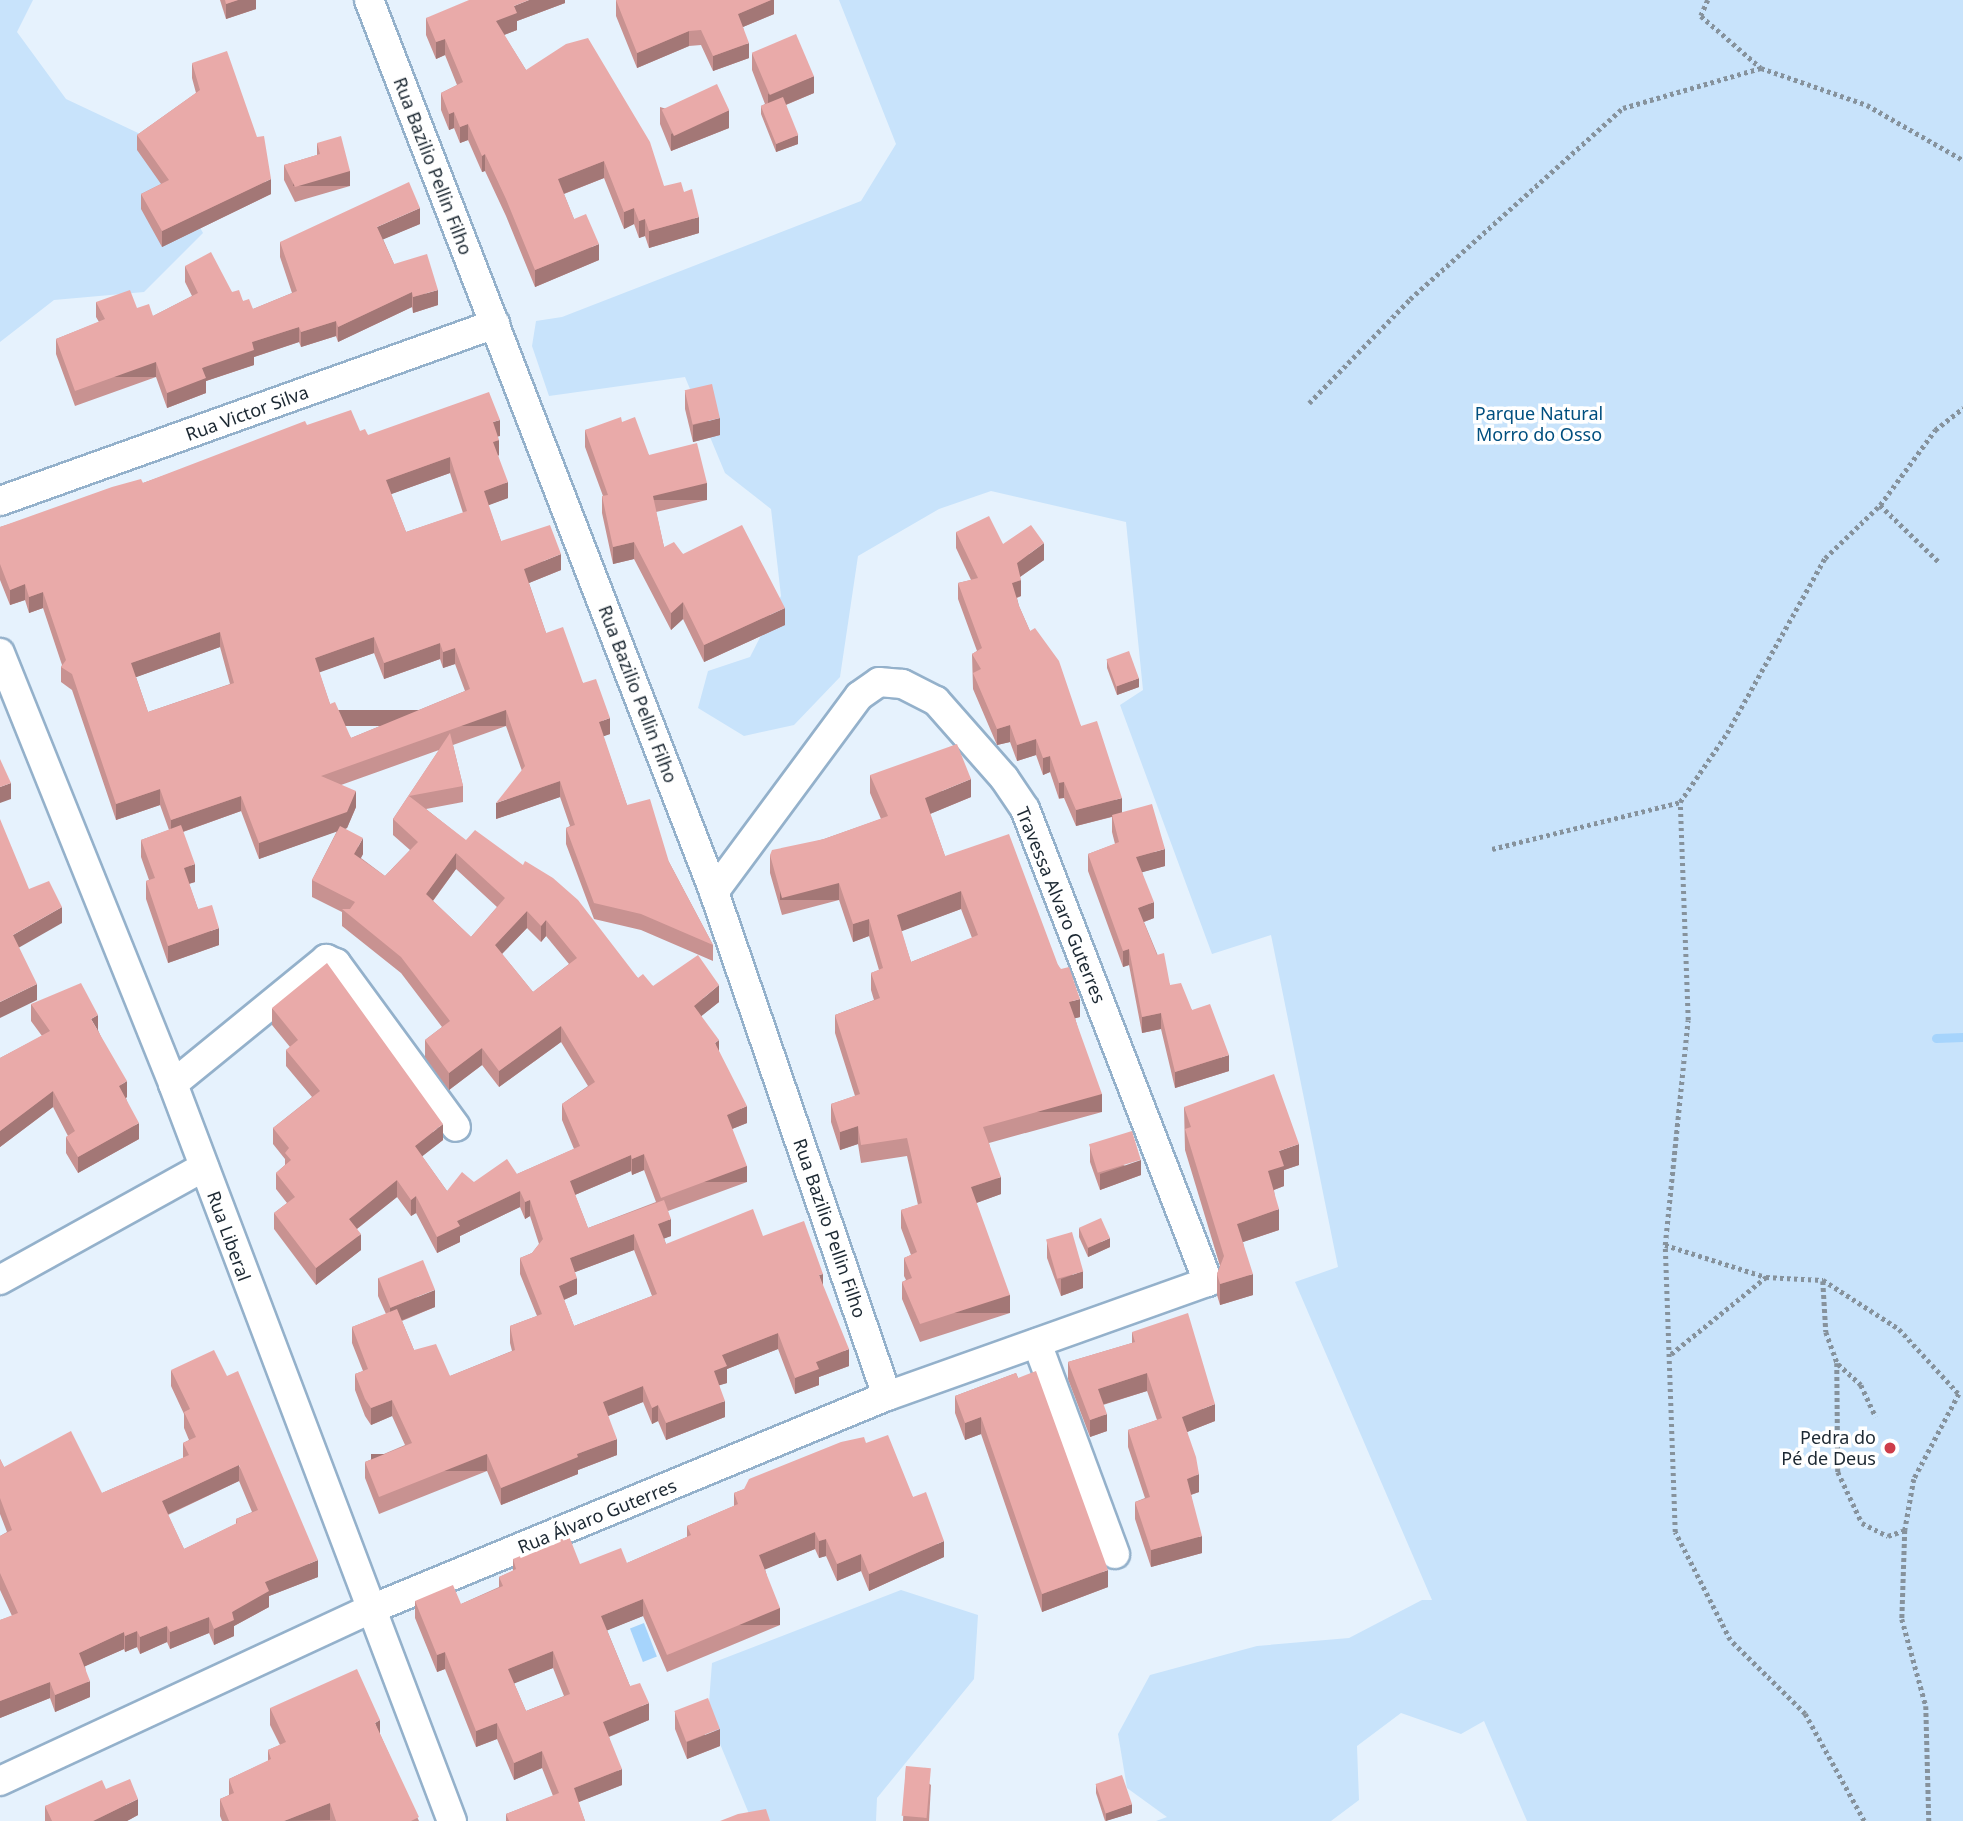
<!DOCTYPE html>
<html>
<head>
<meta charset="utf-8">
<style>
	body { margin:0 }
	#map { position:relative; width:1963px; height:1821px; overflow:hidden; background:#e6f2fd; font-family:"Noto Sans",sans-serif }
	div>[style] { position:absolute }
	[style*='--x'] { left:calc(var(--x)*1px); top:calc(var(--y)*1px); width:calc(var(--w)*1px); rotate:calc(var(--a)*1deg) }
	.green>* { inset:0; background:#c8e3fb }
	.water>* { inset:0; background:#a6d4fc; transform-origin:0 0 }
	.stream>* { height:9px; margin:-4.5px; padding:0 4.5px; transform-origin:4.5px; border-radius:4.5px; background:#a6d4fc }
	.path>* { height:4.5px; margin-top:-2.25px; transform-origin:0; background:repeating-linear-gradient(90deg,#86929c 0 3.5px,transparent 0 7px) }
	.roads { filter:drop-shadow(2px 0 #94b1cb) drop-shadow(-2px 0 #94b1cb) drop-shadow(0 2px #94b1cb) drop-shadow(0 -2px #94b1cb) }
	.minor>* { height:28px; margin:-14px; padding:0 14px; transform-origin:14px; border-radius:14px; background:#fff }
	.wall>* { inset:0; background:#c89291 }
	.shaded-wall>* { inset:0; background:#a37776; transform-origin:0 0 }
	.building>* { inset:0; background:#e9aaa9; transform-origin:0 0 }
	.dots>* { width:19px; height:19px; translate:-50% -50%; box-sizing:border-box; border:4px solid #fff; border-radius:50% }
	span { translate:-50% -50%; white-space:nowrap; text-align:center; line-height:1.15; -webkit-text-stroke:7px #fff; paint-order:stroke }
	.street-label { font-size:18px; color:#1c2832 }
	.park-label { font-size:18px; color:#004f7f }
	.poi-label { font-size:18px; color:#1c2832 }
	.right { translate:-100% -50%; text-align:right }
</style>
</head>
<body>
<div id="map">
	<div class="green">
		<i style="clip-path:polygon(0 0,33px 0,17px 32px,66px 99px,153px 140px,203px 233px,144px 292px,54px 300px,0 342px)"></i>
		<i style="clip-path:polygon(839px 0,1963px 0,1963px 1821px,1527px 1821px,1484px 1721px,1461px 1734px,1401px 1713px,1357px 1746px,1359px 1800px,1331px 1821px,1156px 1821px,1167px 1817px,1127px 1788px,1118px 1734px,1150px 1675px,1257px 1646px,1349px 1638px,1422px 1600px,1432px 1600px,1295px 1282px,1338px 1267px,1271px 935px,1212px 954px,1120px 705px,1143px 690px,1126px 522px,991px 491px,939px 509px,858px 556px,840px 677px,794px 725px,744px 736px,698px 708px,708px 671px,750px 657px,781px 596px,771px 509px,725px 473px,685px 377px,549px 396px,532px 346px,536px 321px,562px 317px,861px 201px,896px 144px)"></i>
		<i style="clip-path:polygon(901px 1590px,978px 1615px,974px 1679px,877px 1798px,876px 1821px,752px 1821px,708px 1715px,712px 1663px)"></i>
	</div>
	<div class="water">
		<i style="left:644px;top:1623px;width:36px;height:15px;rotate:69deg"></i>
	</div>
	<div class="stream">
		<i style="--x:1936;--y:1038;--w:27;--a:-2"></i>
	</div>
	<div class="path">
		<i style="--x:1708;--y:0;--w:17;--a:114"></i>
		<i style="--x:1701;--y:16;--w:79;--a:40.9"></i>
		<i style="--x:1761;--y:68;--w:112;--a:19.2"></i>
		<i style="--x:1867;--y:105;--w:111;--a:29.8"></i>
		<i style="--x:1309;--y:403;--w:145;--a:-45.8"></i>
		<i style="--x:1410;--y:299;--w:286;--a:-41.9"></i>
		<i style="--x:1623;--y:108;--w:144;--a:-16.2"></i>
		<i style="--x:1880;--y:505;--w:83;--a:44"></i>
		<i style="--x:1492;--y:849;--w:194;--a:-14"></i>
		<i style="--x:1665;--y:1245;--w:106;--a:17.6"></i>
		<i style="--x:1766;--y:1277;--w:57;--a:3"></i>
		<i style="--x:1823;--y:1280;--w:90;--a:32.8"></i>
		<i style="--x:1899;--y:1329;--w:88;--a:47.3"></i>
		<i style="--x:1959;--y:1394;--w:96;--a:117.9"></i>
		<i style="--x:1914;--y:1479;--w:52;--a:100"></i>
		<i style="--x:1905;--y:1530;--w:89;--a:91.9"></i>
		<i style="--x:1902;--y:1619;--w:90;--a:74.6"></i>
		<i style="--x:1926;--y:1706;--w:115;--a:88.5"></i>
		<i style="--x:1823;--y:1281;--w:51;--a:86.6"></i>
		<i style="--x:1826;--y:1332;--w:33;--a:70"></i>
		<i style="--x:1837;--y:1363;--w:109;--a:89.5"></i>
		<i style="--x:1838;--y:1472;--w:56;--a:64.8"></i>
		<i style="--x:1862;--y:1523;--w:29;--a:27"></i>
		<i style="--x:1888;--y:1536;--w:18;--a:-19"></i>
		<i style="--x:1671;--y:1354;--w:122;--a:-39"></i>
		<i style="--x:1838;--y:1364;--w:31;--a:42"></i>
		<i style="--x:1861;--y:1385;--w:35;--a:65"></i>
		<i style="--x:1864;--y:1821;--w:122;--a:-118.9"></i>
		<i style="--x:1805;--y:1714;--w:105;--a:-135.4"></i>
		<i style="--x:1730;--y:1640;--w:121;--a:-117"></i>
		<i style="--x:1675;--y:1532;--w:287;--a:-92"></i>
		<i style="--x:1665;--y:1245;--w:226;--a:-84.2"></i>
		<i style="--x:1688;--y:1020;--w:218;--a:-92.1"></i>
		<i style="--x:1680;--y:802;--w:83;--a:-55.7"></i>
		<i style="--x:1727;--y:733;--w:201;--a:-60.8"></i>
		<i style="--x:1825;--y:558;--w:76;--a:-43.9"></i>
		<i style="--x:1880;--y:505;--w:93;--a:-53.7"></i>
		<i style="--x:1935;--y:430;--w:36;--a:-38"></i>
	</div>
	<div class="roads">
		<div class="minor">
			<i style="--x:369;--y:0;--w:956;--a:68.85"></i>
			<i style="--x:714;--y:892;--w:533;--a:71.06"></i>
			<i style="--x:0;--y:501;--w:526;--a:-19.68"></i>
			<i style="--x:0;--y:653;--w:464;--a:68.1"></i>
			<i style="--x:173;--y:1084;--w:788;--a:69.27"></i>
			<i style="--x:173;--y:1084;--w:198;--a:-39.2"></i>
			<i style="--x:326;--y:959;--w:11;--a:22"></i>
			<i style="--x:336;--y:963;--w:203;--a:53.8"></i>
			<i style="--x:0;--y:1280;--w:233;--a:-29"></i>
			<i style="--x:1037;--y:1343;--w:225;--a:69.7"></i>
			<i style="--x:0;--y:1781;--w:407;--a:-24.9"></i>
			<i style="--x:369;--y:1610;--w:560;--a:-22.45"></i>
			<i style="--x:887;--y:1396;--w:341;--a:-19.6"></i>
			<i style="--x:1208;--y:1282;--w:507;--a:-111.15"></i>
			<i style="--x:1025;--y:809;--w:37;--a:-124"></i>
			<i style="--x:1004;--y:778;--w:103;--a:-131.4"></i>
			<i style="--x:936;--y:701;--w:38;--a:-153"></i>
			<i style="--x:902;--y:684;--w:23;--a:-175"></i>
			<i style="--x:879;--y:682;--w:24;--a:145"></i>
			<i style="--x:859;--y:696;--w:244;--a:126.5"></i>
		</div>
	</div>
	<div class="wall">
		<i style="clip-path:polygon(220px 0,256px 0,256px 9px,226px 19px)"></i>
		<i style="clip-path:polygon(565px 0,565px 3px,517px 21px,517px 30px,504px 35px,526px 70px,664px 186px,684px 192px,699px 233px,649px 248px,645px 236px,639px 238px,634px 224px,624px 229px,604px 178px,564px 194px,574px 219px,599px 260px,535px 287px,506px 216px,485px 171px,482px 172px,468px 140px,460px 143px,454px 128px,449px 130px,441px 110px,441px 93px,457px 85px,445px 55px,436px 59px,426px 35px,426px 18px)"></i>
		<i style="clip-path:polygon(616px 0,774px 0,774px 14px,743px 27px,749px 58px,713px 71px,701px 45px,689px 46px,637px 68px,616px 16px)"></i>
		<i style="clip-path:polygon(752px 53px,814px 93px,786px 105px,798px 144px,776px 152px,761px 114px,761px 106px,765px 104px,752px 70px)"></i>
		<i style="clip-path:polygon(192px 63px,271px 194px,162px 247px,141px 209px,141px 194px,161px 184px,137px 150px,137px 135px,196px 93px,192px 78px)"></i>
		<i style="clip-path:polygon(660px 107px,729px 128px,671px 151px,660px 124px)"></i>
		<i style="clip-path:polygon(317px 143px,350px 186px,295px 202px,284px 180px,284px 165px,317px 155px)"></i>
		<i style="clip-path:polygon(420px 224px,383px 239px,394px 264px,438px 305px,413px 313px,412px 307px,338px 342px,336px 336px,301px 347px,299px 342px,254px 357px,254px 365px,206px 381px,206px 393px,167px 408px,156px 377px,75px 406px,56px 354px,56px 339px,99px 322px,96px 317px,96px 302px,137px 308px,153px 316px,192px 296px,185px 282px,185px 266px,232px 292px,253px 309px,292px 293px,280px 257px,280px 242px)"></i>
		<i style="clip-path:polygon(685px 391px,720px 435px,693px 442px,685px 409px)"></i>
		<i style="clip-path:polygon(622px 422px,649px 455px,707px 500px,656px 512px,664px 547px,683px 554px,785px 625px,704px 662px,683px 619px,671px 630px,634px 559px,613px 564px,602px 513px,602px 496px,603px 496px,585px 447px,585px 430px)"></i>
		<i style="clip-path:polygon(evenodd,307px 425px,360px 431px,368px 435px,500px 436px,498px 436px,499px 455px,498px 456px,508px 498px,488px 505px,501px 541px,561px 570px,529px 583px,546px 633px,583px 683px,610px 734px,603px 736px,627px 805px,669px 862px,713px 945px,713px 961px,641px 930px,594px 919px,566px 844px,566px 828px,570px 826px,560px 797px,496px 819px,522px 771px,506px 726px,453px 745px,463px 786px,463px 802px,426px 809px,638px 978px,653px 986px,719px 1002px,701px 1016px,719px 1052px,747px 1123px,732px 1129px,747px 1182px,668px 1211px,671px 1236px,664px 1238px,666px 1244px,763px 1236px,823px 1287px,849px 1366px,819px 1377px,819px 1385px,795px 1394px,778px 1349px,727px 1369px,727px 1383px,719px 1385px,725px 1417px,666px 1440px,658px 1421px,652px 1424px,643px 1402px,608px 1416px,617px 1455px,578px 1470px,578px 1474px,501px 1505px,487px 1471px,379px 1514px,365px 1478px,365px 1462px,405px 1445px,392px 1416px,371px 1425px,365px 1416px,355px 1390px,355px 1374px,363px 1371px,352px 1343px,352px 1327px,386px 1314px,378px 1296px,378px 1278px,435px 1307px,402px 1321px,414px 1350px,450px 1376px,512px 1351px,510px 1343px,510px 1326px,537px 1316px,520px 1274px,520px 1258px,532px 1253px,539px 1244px,530px 1216px,525px 1219px,520px 1207px,460px 1236px,460px 1242px,437px 1253px,416px 1213px,411px 1216px,397px 1197px,357px 1229px,361px 1250px,316px 1285px,274px 1229px,274px 1213px,287px 1203px,276px 1189px,276px 1173px,285px 1165px,285px 1159px,273px 1144px,273px 1128px,312px 1097px,286px 1066px,286px 1050px,290px 1047px,272px 1025px,272px 1008px,443px 1140px,422px 1156px,447px 1191px,474px 1182px,517px 1174px,574px 1149px,562px 1120px,562px 1104px,588px 1086px,561px 1042px,499px 1087px,482px 1065px,449px 1090px,425px 1057px,425px 1040px,442px 1027px,401px 973px,342px 926px,342px 912px,312px 897px,312px 880px,337px 831px,259px 859px,241px 811px,183px 832px,195px 882px,189px 884px,198px 909px,219px 945px,168px 963px,146px 899px,146px 881px,149px 880px,141px 857px,141px 840px,169px 830px,160px 805px,116px 820px,72px 690px,61px 682px,61px 667px,62px 665px,43px 608px,29px 613px,25px 600px,10px 605px,0 580px,0 527px,143px 483px,307px 425px,450px 473px,463px 513px,406px 532px,391px 494px,450px 473px,307px 425px,220px 647px,230px 684px,148px 712px,136px 677px,220px 647px,307px 425px,374px 653px,384px 679px,440px 659px,443px 668px,455px 664px,465px 691px,351px 738px,330px 704px,319px 672px,374px 653px,307px 425px,439px 750px,393px 819px,393px 835px,410px 850px,385px 876px,361px 858px,363px 854px,345px 829px,347px 828px,356px 807px,341px 785px,439px 750px,307px 425px,456px 869px,497px 907px,471px 937px,433px 901px,456px 869px,307px 425px,527px 928px,541px 942px,546px 936px,569px 964px,533px 992px,502px 954px,527px 928px,307px 425px,644px 1170px,656px 1202px,588px 1228px,575px 1195px,631px 1171px,632px 1175px,644px 1170px,307px 425px,634px 1250px,652px 1296px,574px 1326px,564px 1300px,577px 1294px,575px 1272px,634px 1250px)"></i>
		<i style="clip-path:polygon(956px 532px,1003px 544px,1044px 560px,1020px 577px,1021px 596px,1017px 598px,1019px 606px,1030px 631px,1081px 726px,1122px 813px,1165px 866px,1142px 872px,1154px 918px,1144px 922px,1170px 985px,1192px 1010px,1229px 1071px,1175px 1088px,1161px 1029px,1142px 1033px,1129px 965px,1123px 967px,1088px 871px,1088px 854px,1115px 844px,1112px 832px,1112px 817px,1076px 826px,1064px 798px,1059px 799px,1050px 772px,1043px 775px,1036px 755px,1017px 761px,1010px 742px,997px 745px,973px 689px,972px 654px,977px 651px,958px 599px,958px 583px,971px 580px,956px 548px)"></i>
		<i style="clip-path:polygon(1107px 660px,1139px 687px,1117px 695px,1107px 668px)"></i>
		<i style="clip-path:polygon(evenodd,870px 775px,971px 797px,930px 814px,945px 856px,1058px 965px,1080px 1017px,1075px 1018px,1102px 1112px,989px 1143px,1001px 1194px,976px 1203px,1010px 1313px,920px 1342px,902px 1299px,902px 1282px,906px 1280px,904px 1276px,904px 1258px,911px 1255px,901px 1228px,901px 1210px,918px 1205px,907px 1156px,861px 1163px,858px 1144px,840px 1150px,831px 1122px,831px 1104px,855px 1096px,835px 1033px,835px 1015px,874px 1000px,871px 990px,871px 973px,879px 970px,869px 936px,853px 942px,839px 900px,782px 915px,770px 873px,770px 855px,824px 839px,881px 819px,870px 793px,870px 775px,961px 909px,972px 938px,911px 962px,901px 931px,961px 909px)"></i>
		<i style="clip-path:polygon(31px 1004px,98px 1030px,127px 1097px,126px 1098px,139px 1139px,78px 1173px,66px 1153px,66px 1137px,68px 1136px,53px 1107px,0 1147px,0 1058px,42px 1036px,31px 1021px)"></i>
		<i style="clip-path:polygon(1184px 1107px,1299px 1165px,1284px 1170px,1284px 1186px,1274px 1190px,1279px 1230px,1243px 1242px,1253px 1295px,1220px 1305px,1217px 1295px,1217px 1274px,1220px 1266px,1185px 1150px)"></i>
		<i style="clip-path:polygon(1090px 1146px,1141px 1175px,1100px 1190px,1090px 1162px)"></i>
		<i style="clip-path:polygon(1079px 1228px,1110px 1247px,1088px 1257px,1079px 1237px)"></i>
		<i style="clip-path:polygon(1047px 1241px,1083px 1288px,1061px 1296px,1047px 1258px)"></i>
		<i style="clip-path:polygon(1132px 1332px,1215px 1421px,1187px 1432px,1199px 1492px,1191px 1495px,1202px 1553px,1151px 1567px,1135px 1519px,1135px 1502px,1145px 1498px,1128px 1447px,1128px 1430px,1157px 1420px,1147px 1391px,1103px 1405px,1107px 1431px,1090px 1437px,1068px 1379px,1068px 1362px,1132px 1343px)"></i>
		<i style="clip-path:polygon(evenodd,171px 1370px,318px 1577px,269px 1596px,269px 1607px,234px 1626px,234px 1636px,214px 1645px,209px 1633px,170px 1649px,167px 1642px,140px 1654px,137px 1647px,125px 1652px,124px 1649px,85px 1666px,90px 1697px,55px 1712px,50px 1698px,0 1718px,0 1620px,12px 1616px,0 1590px,0 1536px,7px 1532px,0 1514px,0 1459px,4px 1467px,102px 1493px,183px 1458px,183px 1443px,189px 1440px,184px 1428px,184px 1414px,171px 1386px,171px 1370px,239px 1481px,252px 1512px,236px 1519px,236px 1524px,184px 1549px,168px 1515px,239px 1481px)"></i>
		<i style="clip-path:polygon(1016px 1373px,1108px 1587px,1042px 1612px,981px 1434px,965px 1440px,955px 1413px,955px 1396px)"></i>
		<i style="clip-path:polygon(evenodd,866px 1443px,913px 1497px,944px 1557px,869px 1591px,861px 1571px,837px 1581px,826px 1556px,819px 1558px,815px 1549px,765px 1569px,780px 1625px,667px 1672px,643px 1616px,607px 1630px,630px 1686px,649px 1720px,609px 1737px,622px 1785px,578px 1802px,585px 1821px,506px 1821px,506px 1814px,553px 1796px,542px 1768px,514px 1780px,497px 1739px,476px 1747px,445px 1669px,437px 1672px,415px 1618px,415px 1601px,461px 1604px,499px 1587px,499px 1577px,513px 1571px,513px 1559px,580px 1564px,627px 1563px,687px 1537px,687px 1526px,734px 1506px,734px 1493px,866px 1443px,553px 1668px,564px 1696px,526px 1711px,514px 1683px,553px 1668px)"></i>
		<i style="clip-path:polygon(270px 1708px,380px 1734px,419px 1821px,222px 1821px,220px 1816px,220px 1799px,229px 1795px,229px 1779px,268px 1761px,268px 1750px,280px 1745px,270px 1725px)"></i>
		<i style="clip-path:polygon(675px 1712px,720px 1746px,687px 1759px,675px 1729px)"></i>
		<i style="clip-path:polygon(906px 1766px,931px 1785px,929px 1821px,903px 1821px)"></i>
		<i style="clip-path:polygon(1096px 1785px,1132px 1813px,1105px 1821px,1096px 1793px)"></i>
		<i style="clip-path:polygon(106px 1789px,138px 1815px,127px 1821px,45px 1821px,45px 1806px)"></i>
	</div>
	<div class="shaded-wall">
		<i style="clip-path:polygon(238px 0,256px 0,256px 9px,226px 19px,226px 4px)"></i>
		<i style="clip-path:polygon(529px 0,565px 0,565px 3px,517px 21px,517px 30px,496px 38px,496px 21px,514px 6px)"></i>
		<i style="clip-path:polygon(771px 0,774px 0,774px 14px,738px 29px,738px 14px)"></i>
		<i style="clip-path:polygon(689px 31px,689px 46px,637px 68px,637px 53px)"></i>
		<i style="clip-path:polygon(445px 39px,445px 55px,436px 59px,436px 42px)"></i>
		<i style="clip-path:polygon(749px 43px,749px 58px,713px 71px,713px 56px)"></i>
		<i style="clip-path:polygon(814px 76px,814px 93px,768px 112px,768px 94px)"></i>
		<i style="clip-path:polygon(729px 110px,729px 128px,671px 151px,671px 134px)"></i>
		<i style="clip-path:polygon(454px 112px,454px 128px,449px 130px,449px 114px)"></i>
		<i style="clip-path:polygon(468px 124px,468px 140px,460px 143px,460px 127px)"></i>
		<i style="clip-path:polygon(798px 135px,798px 144px,776px 152px,776px 144px)"></i>
		<i style="clip-path:polygon(485px 154px,485px 171px,482px 172px,482px 156px)"></i>
		<i style="clip-path:polygon(604px 161px,604px 178px,558px 196px,558px 179px)"></i>
		<i style="left:350px;top:171px;width:15px;height:57px;rotate:90deg"></i>
		<i style="clip-path:polygon(271px 179px,271px 194px,162px 247px,162px 231px)"></i>
		<i style="clip-path:polygon(420px 208px,420px 224px,377px 242px,377px 227px)"></i>
		<i style="clip-path:polygon(634px 208px,634px 224px,624px 229px,624px 212px)"></i>
		<i style="clip-path:polygon(699px 217px,699px 233px,649px 248px,649px 231px)"></i>
		<i style="clip-path:polygon(645px 219px,645px 236px,639px 238px,639px 221px)"></i>
		<i style="clip-path:polygon(599px 244px,599px 260px,535px 287px,535px 270px)"></i>
		<i style="clip-path:polygon(438px 290px,438px 305px,413px 313px,413px 297px)"></i>
		<i style="clip-path:polygon(412px 292px,412px 307px,338px 342px,338px 327px)"></i>
		<i style="clip-path:polygon(336px 321px,336px 336px,301px 347px,301px 332px)"></i>
		<i style="clip-path:polygon(299px 327px,299px 342px,254px 357px,254px 365px,206px 381px,206px 393px,167px 408px,167px 393px,202px 368px,252px 342px)"></i>
		<i style="left:156px;top:362px;width:15px;height:86px;rotate:90deg"></i>
		<i style="clip-path:polygon(720px 418px,720px 435px,693px 442px,693px 425px)"></i>
		<i style="clip-path:polygon(500px 420px,500px 436px,493px 438px,493px 422px)"></i>
		<i style="clip-path:polygon(499px 440px,499px 455px,493px 458px,493px 442px)"></i>
		<i style="clip-path:polygon(450px 457px,450px 473px,386px 496px,386px 480px)"></i>
		<i style="clip-path:polygon(508px 482px,508px 498px,484px 507px,484px 491px)"></i>
		<i style="left:707px;top:483px;width:17px;height:56px;rotate:90deg"></i>
		<i style="clip-path:polygon(634px 542px,634px 559px,613px 564px,613px 547px)"></i>
		<i style="clip-path:polygon(1044px 543px,1044px 560px,1017px 579px,1017px 563px)"></i>
		<i style="clip-path:polygon(561px 554px,561px 570px,524px 585px,524px 569px)"></i>
		<i style="clip-path:polygon(1021px 580px,1021px 596px,1012px 599px,1012px 583px)"></i>
		<i style="clip-path:polygon(25px 584px,25px 600px,10px 605px,10px 590px)"></i>
		<i style="clip-path:polygon(43px 592px,43px 608px,29px 613px,29px 597px)"></i>
		<i style="clip-path:polygon(683px 602px,683px 619px,671px 630px,671px 613px)"></i>
		<i style="clip-path:polygon(785px 608px,785px 625px,704px 662px,704px 645px)"></i>
		<i style="clip-path:polygon(220px 632px,220px 647px,131px 679px,131px 663px)"></i>
		<i style="clip-path:polygon(374px 637px,374px 653px,315px 674px,315px 658px)"></i>
		<i style="clip-path:polygon(440px 643px,440px 659px,384px 679px,384px 663px)"></i>
		<i style="clip-path:polygon(455px 648px,455px 664px,443px 668px,443px 652px)"></i>
		<i style="clip-path:polygon(1139px 678px,1139px 687px,1117px 695px,1117px 686px)"></i>
		<i style="left:506px;top:710px;width:16px;height:196px;rotate:90deg"></i>
		<i style="clip-path:polygon(610px 718px,610px 734px,599px 738px,599px 722px)"></i>
		<i style="clip-path:polygon(1010px 725px,1010px 742px,997px 745px,997px 729px)"></i>
		<i style="clip-path:polygon(1036px 739px,1036px 755px,1017px 761px,1017px 745px)"></i>
		<i style="clip-path:polygon(1050px 756px,1050px 772px,1043px 775px,1043px 758px)"></i>
		<i style="clip-path:polygon(971px 779px,971px 797px,925px 816px,925px 798px)"></i>
		<i style="clip-path:polygon(560px 781px,560px 797px,496px 819px,496px 803px)"></i>
		<i style="left:1064px;top:782px;width:16px;height:5px;rotate:90deg"></i>
		<i style="clip-path:polygon(11px 783px,11px 799px,0 803px,0 787px)"></i>
		<i style="clip-path:polygon(160px 789px,160px 805px,116px 820px,116px 804px)"></i>
		<i style="clip-path:polygon(356px 791px,356px 807px,347px 828px,259px 859px,259px 843px)"></i>
		<i style="clip-path:polygon(241px 796px,241px 811px,171px 836px,171px 820px)"></i>
		<i style="clip-path:polygon(1122px 798px,1122px 814px,1076px 826px,1076px 810px)"></i>
		<i style="clip-path:polygon(363px 838px,363px 854px,354px 870px,354px 854px)"></i>
		<i style="clip-path:polygon(1165px 849px,1165px 866px,1136px 874px,1136px 857px)"></i>
		<i style="clip-path:polygon(456px 853px,456px 869px,426px 910px,426px 894px)"></i>
		<i style="clip-path:polygon(195px 864px,195px 882px,184px 885px,184px 868px)"></i>
		<i style="left:839px;top:883px;width:17px;height:59px;rotate:90deg"></i>
		<i style="clip-path:polygon(961px 891px,961px 909px,897px 933px,897px 915px)"></i>
		<i style="clip-path:polygon(1154px 902px,1154px 918px,1138px 924px,1138px 908px)"></i>
		<i style="clip-path:polygon(62px 907px,62px 923px,13px 951px,13px 935px)"></i>
		<i style="clip-path:polygon(527px 911px,527px 928px,495px 961px,495px 945px)"></i>
		<i style="clip-path:polygon(869px 919px,869px 936px,853px 942px,853px 924px)"></i>
		<i style="clip-path:polygon(546px 920px,546px 936px,541px 942px,541px 926px)"></i>
		<i style="clip-path:polygon(219px 928px,219px 945px,168px 963px,168px 946px)"></i>
		<i style="clip-path:polygon(1129px 949px,1129px 965px,1123px 967px,1123px 951px)"></i>
		<i style="clip-path:polygon(37px 984px,37px 1000px,0 1018px,0 1002px)"></i>
		<i style="clip-path:polygon(719px 985px,719px 1002px,694px 1022px,694px 1006px)"></i>
		<i style="clip-path:polygon(1080px 999px,1080px 1017px,1069px 1020px,1069px 1002px)"></i>
		<i style="clip-path:polygon(1161px 1013px,1161px 1029px,1142px 1033px,1142px 1017px)"></i>
		<i style="clip-path:polygon(98px 1015px,98px 1031px,91px 1019px)"></i>
		<i style="clip-path:polygon(561px 1026px,561px 1042px,499px 1087px,499px 1071px)"></i>
		<i style="clip-path:polygon(719px 1040px,719px 1056px,715px 1043px)"></i>
		<i style="clip-path:polygon(482px 1048px,482px 1065px,449px 1090px,449px 1073px)"></i>
		<i style="clip-path:polygon(1229px 1055px,1229px 1071px,1175px 1088px,1175px 1072px)"></i>
		<i style="clip-path:polygon(127px 1081px,127px 1097px,119px 1102px,119px 1086px)"></i>
		<i style="clip-path:polygon(53px 1091px,53px 1107px,0 1147px,0 1131px)"></i>
		<i style="left:1102px;top:1094px;width:18px;height:123px;rotate:90deg"></i>
		<i style="clip-path:polygon(747px 1106px,747px 1123px,727px 1131px,727px 1115px)"></i>
		<i style="clip-path:polygon(139px 1123px,139px 1139px,78px 1173px,78px 1157px)"></i>
		<i style="clip-path:polygon(443px 1124px,443px 1140px,415px 1162px,415px 1146px)"></i>
		<i style="clip-path:polygon(858px 1126px,858px 1144px,840px 1150px,840px 1132px)"></i>
		<i style="clip-path:polygon(1299px 1144px,1299px 1165px,1284px 1170px,1284px 1186px,1268px 1192px,1268px 1171px,1279px 1151px)"></i>
		<i style="clip-path:polygon(644px 1154px,644px 1170px,632px 1175px,632px 1159px)"></i>
		<i style="clip-path:polygon(631px 1155px,631px 1171px,570px 1197px,570px 1181px)"></i>
		<i style="clip-path:polygon(1141px 1160px,1141px 1175px,1100px 1190px,1100px 1174px)"></i>
		<i style="left:747px;top:1166px;width:16px;height:92px;rotate:90deg"></i>
		<i style="clip-path:polygon(1001px 1177px,1001px 1194px,971px 1205px,971px 1187px)"></i>
		<i style="clip-path:polygon(397px 1180px,397px 1197px,349px 1235px,349px 1219px)"></i>
		<i style="clip-path:polygon(520px 1191px,520px 1207px,460px 1236px,460px 1242px,437px 1253px,437px 1237px,457px 1221px)"></i>
		<i style="clip-path:polygon(416px 1196px,416px 1213px,411px 1216px,411px 1200px)"></i>
		<i style="clip-path:polygon(530px 1200px,530px 1216px,525px 1219px,525px 1202px)"></i>
		<i style="clip-path:polygon(1279px 1209px,1279px 1230px,1237px 1244px,1237px 1224px)"></i>
		<i style="clip-path:polygon(671px 1219px,671px 1236px,658px 1241px,658px 1224px)"></i>
		<i style="clip-path:polygon(361px 1234px,361px 1250px,316px 1285px,316px 1268px)"></i>
		<i style="clip-path:polygon(634px 1234px,634px 1250px,570px 1274px,570px 1258px)"></i>
		<i style="clip-path:polygon(1110px 1238px,1110px 1247px,1088px 1257px,1088px 1248px)"></i>
		<i style="clip-path:polygon(1083px 1271px,1083px 1288px,1061px 1296px,1061px 1279px)"></i>
		<i style="clip-path:polygon(823px 1274px,823px 1290px,819px 1275px)"></i>
		<i style="clip-path:polygon(1253px 1274px,1253px 1295px,1220px 1305px,1220px 1284px)"></i>
		<i style="clip-path:polygon(577px 1278px,577px 1294px,559px 1302px,559px 1286px)"></i>
		<i style="clip-path:polygon(435px 1290px,435px 1307px,390px 1325px,390px 1308px)"></i>
		<i style="left:1010px;top:1295px;width:18px;height:95px;rotate:90deg"></i>
		<i style="clip-path:polygon(778px 1333px,778px 1349px,727px 1369px,727px 1383px,714px 1387px,714px 1371px,722px 1355px)"></i>
		<i style="clip-path:polygon(849px 1349px,849px 1366px,819px 1377px,819px 1385px,795px 1394px,795px 1378px,816px 1362px)"></i>
		<i style="clip-path:polygon(1147px 1373px,1147px 1391px,1098px 1406px,1098px 1389px)"></i>
		<i style="clip-path:polygon(643px 1386px,643px 1402px,603px 1418px,603px 1402px)"></i>
		<i style="clip-path:polygon(392px 1400px,392px 1416px,371px 1425px,371px 1408px)"></i>
		<i style="clip-path:polygon(725px 1401px,725px 1417px,666px 1440px,666px 1423px)"></i>
		<i style="clip-path:polygon(1215px 1404px,1215px 1421px,1182px 1434px,1182px 1417px)"></i>
		<i style="clip-path:polygon(658px 1405px,658px 1421px,652px 1424px,652px 1408px)"></i>
		<i style="clip-path:polygon(1107px 1414px,1107px 1431px,1090px 1437px,1090px 1420px)"></i>
		<i style="clip-path:polygon(981px 1417px,981px 1434px,965px 1440px,965px 1423px)"></i>
		<i style="clip-path:polygon(617px 1439px,617px 1455px,578px 1470px,578px 1474px,501px 1505px,501px 1488px,577px 1454px)"></i>
		<i style="left:487px;top:1454px;width:17px;height:116px;rotate:90deg"></i>
		<i style="clip-path:polygon(239px 1465px,239px 1481px,162px 1517px,162px 1501px)"></i>
		<i style="clip-path:polygon(1199px 1474px,1199px 1492px,1187px 1496px,1187px 1479px)"></i>
		<i style="clip-path:polygon(815px 1532px,815px 1549px,759px 1572px,759px 1555px)"></i>
		<i style="clip-path:polygon(1202px 1536px,1202px 1553px,1151px 1567px,1151px 1550px)"></i>
		<i style="clip-path:polygon(826px 1539px,826px 1556px,819px 1558px,819px 1541px)"></i>
		<i style="clip-path:polygon(944px 1541px,944px 1557px,869px 1591px,869px 1574px)"></i>
		<i style="clip-path:polygon(861px 1554px,861px 1571px,837px 1581px,837px 1564px)"></i>
		<i style="clip-path:polygon(318px 1560px,318px 1577px,269px 1596px,269px 1607px,234px 1626px,234px 1636px,214px 1645px,214px 1629px,265px 1582px)"></i>
		<i style="clip-path:polygon(1108px 1570px,1108px 1587px,1042px 1612px,1042px 1594px)"></i>
		<i style="clip-path:polygon(643px 1599px,643px 1616px,601px 1633px,601px 1616px)"></i>
		<i style="left:780px;top:1608px;width:17px;height:122px;rotate:90deg"></i>
		<i style="clip-path:polygon(209px 1617px,209px 1633px,170px 1649px,170px 1632px)"></i>
		<i style="clip-path:polygon(167px 1626px,167px 1642px,140px 1654px,140px 1637px)"></i>
		<i style="clip-path:polygon(137px 1631px,137px 1647px,125px 1652px,125px 1636px)"></i>
		<i style="clip-path:polygon(124px 1632px,124px 1649px,79px 1669px,79px 1653px)"></i>
		<i style="clip-path:polygon(553px 1651px,553px 1668px,508px 1686px,508px 1669px)"></i>
		<i style="clip-path:polygon(445px 1652px,445px 1669px,437px 1672px,437px 1655px)"></i>
		<i style="clip-path:polygon(90px 1681px,90px 1697px,55px 1712px,55px 1695px)"></i>
		<i style="clip-path:polygon(50px 1682px,50px 1698px,0 1718px,0 1701px)"></i>
		<i style="clip-path:polygon(649px 1703px,649px 1720px,603px 1739px,603px 1722px)"></i>
		<i style="clip-path:polygon(380px 1720px,380px 1738px,375px 1723px)"></i>
		<i style="clip-path:polygon(497px 1723px,497px 1739px,476px 1747px,476px 1731px)"></i>
		<i style="clip-path:polygon(720px 1729px,720px 1746px,687px 1759px,687px 1742px)"></i>
		<i style="clip-path:polygon(542px 1751px,542px 1768px,514px 1780px,514px 1763px)"></i>
		<i style="clip-path:polygon(622px 1769px,622px 1785px,574px 1804px,574px 1788px)"></i>
		<i style="clip-path:polygon(138px 1799px,138px 1815px,127px 1821px,93px 1821px)"></i>
		<i style="clip-path:polygon(330px 1803px,330px 1820px,284px 1821px)"></i>
		<i style="clip-path:polygon(1132px 1804px,1132px 1813px,1106px 1821px,1106px 1813px)"></i>
	</div>
	<div class="building">
		<i style="clip-path:polygon(225px 0,238px 0,226px 4px)"></i>
		<i style="clip-path:polygon(469px 0,529px 0,514px 6px,517px 13px,496px 21px,526px 70px,566px 44px,588px 38px,650px 142px,664px 186px,681px 182px,684px 192px,692px 189px,699px 217px,649px 231px,645px 219px,639px 221px,634px 208px,624px 212px,604px 161px,558px 179px,574px 219px,586px 214px,599px 244px,535px 270px,506px 199px,485px 154px,482px 156px,468px 124px,460px 127px,454px 112px,449px 114px,441px 93px,463px 82px,445px 39px,436px 42px,426px 18px)"></i>
		<i style="clip-path:polygon(616px 0,771px 0,738px 14px,749px 43px,713px 56px,701px 30px,689px 31px,637px 53px)"></i>
		<i style="left:796px;top:34px;width:46px;height:48px;rotate:67deg"></i>
		<i style="clip-path:polygon(227px 51px,257px 137px,264px 136px,271px 179px,162px 231px,141px 194px,169px 180px,137px 135px,200px 90px,192px 63px)"></i>
		<i style="left:717px;top:84px;width:29px;height:61px;rotate:65deg"></i>
		<i style="left:783px;top:97px;width:41px;height:24px;rotate:68deg"></i>
		<i style="clip-path:polygon(341px 136px,350px 171px,295px 187px,284px 165px,320px 154px,317px 143px)"></i>
		<i style="clip-path:polygon(409px 182px,420px 208px,377px 227px,394px 264px,427px 254px,438px 290px,413px 297px,412px 292px,338px 327px,336px 321px,301px 332px,299px 327px,252px 342px,254px 350px,202px 368px,206px 378px,167px 393px,156px 362px,75px 391px,56px 339px,105px 319px,96px 302px,130px 290px,137px 308px,149px 304px,153px 316px,198px 293px,185px 266px,211px 252px,232px 292px,239px 290px,243px 301px,249px 299px,253px 309px,297px 291px,280px 242px)"></i>
		<i style="left:712px;top:384px;width:35px;height:28px;rotate:77deg"></i>
		<i style="clip-path:polygon(evenodd,489px 392px,500px 420px,493px 422px,499px 440px,493px 442px,508px 482px,484px 491px,501px 541px,550px 525px,561px 554px,524px 569px,546px 633px,563px 627px,583px 683px,596px 679px,610px 718px,599px 722px,627px 805px,650px 799px,669px 862px,713px 945px,641px 914px,594px 903px,566px 828px,575px 825px,560px 781px,496px 803px,525px 766px,506px 710px,321px 776px,356px 791px,347px 812px,259px 843px,241px 796px,171px 820px,160px 789px,116px 804px,72px 674px,61px 667px,66px 660px,43px 592px,29px 597px,25px 584px,10px 590px,0 564px,0 527px,112px 487px,141px 479px,143px 483px,305px 421px,307px 425px,351px 410px,360px 431px,365px 429px,368px 435px,489px 392px,450px 457px,467px 511px,406px 532px,386px 480px,450px 457px,489px 392px,220px 632px,234px 683px,148px 712px,131px 663px,220px 632px,489px 392px,374px 637px,384px 663px,440px 643px,443px 652px,455px 648px,470px 689px,351px 738px,335px 702px,330px 704px,315px 658px,374px 637px)"></i>
		<i style="clip-path:polygon(621px 417px,622px 422px,635px 417px,649px 455px,697px 443px,707px 483px,653px 496px,664px 547px,674px 542px,683px 554px,742px 525px,785px 608px,704px 645px,683px 602px,671px 613px,634px 542px,613px 547px,602px 496px,608px 495px,585px 430px)"></i>
		<i style="clip-path:polygon(989px 516px,1003px 544px,1031px 525px,1044px 543px,1017px 563px,1021px 580px,1012px 583px,1019px 606px,1030px 631px,1035px 628px,1059px 661px,1081px 726px,1097px 721px,1122px 798px,1076px 810px,1064px 782px,1059px 783px,1050px 756px,1043px 758px,1036px 739px,1017px 745px,1010px 725px,997px 729px,973px 673px,981px 669px,972px 654px,982px 648px,958px 583px,978px 578px,956px 532px)"></i>
		<i style="left:1129px;top:651px;width:29px;height:24px;rotate:70deg"></i>
		<i style="clip-path:polygon(evenodd,450px 733px,463px 786px,409px 796px,466px 840px,475px 830px,523px 865px,525px 861px,553px 878px,578px 900px,638px 978px,643px 974px,653px 986px,698px 955px,719px 985px,694px 1006px,719px 1040px,715px 1043px,747px 1106px,727px 1115px,747px 1166px,661px 1198px,644px 1154px,632px 1159px,631px 1155px,570px 1181px,588px 1228px,664px 1200px,671px 1219px,658px 1224px,666px 1244px,753px 1209px,763px 1236px,804px 1221px,823px 1274px,819px 1275px,849px 1349px,816px 1362px,819px 1369px,795px 1378px,778px 1333px,722px 1355px,727px 1366px,714px 1371px,725px 1401px,666px 1423px,658px 1405px,652px 1408px,643px 1386px,603px 1402px,617px 1439px,577px 1454px,578px 1457px,501px 1488px,487px 1454px,379px 1497px,365px 1462px,412px 1443px,392px 1400px,371px 1408px,365px 1399px,355px 1374px,368px 1369px,352px 1327px,397px 1309px,414px 1350px,436px 1344px,450px 1376px,515px 1350px,510px 1326px,542px 1314px,520px 1258px,532px 1253px,543px 1239px,530px 1200px,525px 1202px,520px 1191px,457px 1221px,460px 1226px,437px 1237px,416px 1196px,411px 1200px,397px 1180px,349px 1219px,361px 1234px,316px 1268px,274px 1213px,295px 1197px,276px 1173px,291px 1160px,285px 1153px,289px 1148px,273px 1128px,320px 1091px,286px 1050px,298px 1040px,272px 1008px,327px 963px,443px 1124px,415px 1146px,447px 1191px,462px 1172px,474px 1182px,507px 1159px,517px 1174px,580px 1146px,562px 1104px,595px 1082px,561px 1026px,499px 1071px,482px 1048px,449px 1073px,425px 1040px,450px 1021px,401px 957px,342px 909px,350px 909px,355px 902px,312px 880px,340px 826px,363px 838px,354px 854px,385px 876px,418px 842px,393px 819px,450px 733px,456px 853px,505px 898px,471px 937px,426px 894px,456px 853px,450px 733px,527px 911px,541px 926px,546px 920px,577px 958px,533px 992px,495px 945px,527px 911px,450px 733px,634px 1234px,657px 1294px,574px 1326px,559px 1286px,577px 1278px,570px 1258px,634px 1234px)"></i>
		<i style="clip-path:polygon(evenodd,957px 744px,971px 779px,925px 798px,945px 856px,1009px 834px,1058px 965px,1061px 969px,1069px 967px,1080px 999px,1069px 1002px,1102px 1094px,983px 1127px,1001px 1177px,971px 1187px,1010px 1295px,920px 1324px,902px 1282px,912px 1278px,904px 1258px,917px 1252px,901px 1210px,922px 1203px,907px 1138px,861px 1145px,858px 1126px,840px 1132px,831px 1104px,860px 1094px,835px 1015px,880px 998px,871px 973px,883px 968px,869px 919px,853px 924px,839px 883px,782px 898px,770px 855px,772px 850px,824px 839px,888px 816px,870px 775px,957px 744px,961px 891px,978px 935px,911px 962px,897px 915px,961px 891px)"></i>
		<i style="clip-path:polygon(0 759px,11px 783px,0 787px)"></i>
		<i style="clip-path:polygon(1152px 804px,1165px 849px,1136px 857px,1154px 902px,1138px 908px,1157px 955px,1164px 953px,1170px 985px,1181px 983px,1192px 1010px,1210px 1004px,1229px 1055px,1175px 1072px,1161px 1013px,1142px 1017px,1129px 949px,1123px 951px,1088px 854px,1119px 842px,1112px 815px)"></i>
		<i style="clip-path:polygon(0 819px,29px 889px,49px 881px,62px 907px,13px 935px,37px 984px,0 1002px)"></i>
		<i style="clip-path:polygon(181px 825px,195px 864px,184px 868px,198px 909px,212px 905px,219px 928px,168px 946px,146px 881px,155px 878px,141px 840px)"></i>
		<i style="clip-path:polygon(81px 983px,98px 1015px,91px 1019px,127px 1081px,119px 1086px,139px 1123px,78px 1157px,66px 1137px,75px 1131px,53px 1091px,0 1131px,0 1058px,50px 1031px,31px 1004px)"></i>
		<i style="clip-path:polygon(1274px 1074px,1299px 1144px,1279px 1151px,1284px 1166px,1268px 1171px,1279px 1209px,1237px 1224px,1253px 1274px,1220px 1284px,1217px 1274px,1224px 1256px,1185px 1129px,1191px 1127px,1184px 1107px)"></i>
		<i style="left:1132px;top:1131px;width:30px;height:45px;rotate:73deg"></i>
		<i style="left:1101px;top:1218px;width:22px;height:24px;rotate:66deg"></i>
		<i style="left:1072px;top:1232px;width:41px;height:27px;rotate:74deg"></i>
		<i style="left:423px;top:1260px;width:32px;height:48px;rotate:68deg"></i>
		<i style="clip-path:polygon(1188px 1313px,1215px 1404px,1182px 1417px,1196px 1457px,1199px 1474px,1187px 1479px,1202px 1536px,1151px 1550px,1135px 1502px,1150px 1497px,1128px 1430px,1162px 1418px,1147px 1373px,1098px 1389px,1107px 1414px,1090px 1420px,1068px 1362px,1135px 1342px,1132px 1332px)"></i>
		<i style="clip-path:polygon(evenodd,214px 1350px,227px 1376px,238px 1371px,318px 1560px,265px 1582px,269px 1591px,232px 1612px,234px 1620px,214px 1629px,209px 1617px,170px 1632px,167px 1626px,140px 1637px,137px 1631px,125px 1636px,124px 1632px,79px 1653px,90px 1681px,55px 1695px,50px 1682px,0 1701px,0 1620px,18px 1613px,0 1573px,0 1536px,12px 1530px,0 1498px,0 1459px,4px 1467px,71px 1431px,102px 1493px,189px 1455px,183px 1443px,196px 1437px,184px 1412px,190px 1409px,171px 1370px,214px 1350px,239px 1465px,258px 1510px,236px 1519px,237px 1523px,184px 1549px,162px 1501px,239px 1465px)"></i>
		<i style="clip-path:polygon(1036px 1371px,1108px 1570px,1042px 1594px,981px 1417px,965px 1423px,955px 1396px,1016px 1373px,1018px 1378px)"></i>
		<i style="clip-path:polygon(evenodd,888px 1435px,913px 1497px,926px 1492px,944px 1541px,869px 1574px,861px 1554px,837px 1564px,826px 1539px,819px 1541px,815px 1532px,759px 1555px,780px 1608px,667px 1655px,643px 1599px,601px 1616px,630px 1686px,640px 1683px,649px 1703px,603px 1722px,622px 1769px,574px 1788px,585px 1821px,509px 1821px,506px 1814px,559px 1793px,542px 1751px,514px 1763px,497px 1723px,476px 1731px,445px 1652px,437px 1655px,415px 1601px,453px 1585px,461px 1604px,503px 1586px,499px 1577px,516px 1569px,513px 1559px,569px 1536px,580px 1564px,621px 1548px,627px 1563px,691px 1535px,687px 1526px,738px 1504px,734px 1493px,744px 1489px,749px 1479px,841px 1442px,864px 1437px,866px 1443px,888px 1435px,553px 1651px,570px 1694px,526px 1711px,508px 1669px,553px 1651px)"></i>
		<i style="clip-path:polygon(357px 1669px,380px 1720px,375px 1723px,419px 1817px,411px 1821px,336px 1821px,330px 1803px,284px 1821px,229px 1821px,220px 1799px,234px 1793px,229px 1779px,271px 1759px,268px 1750px,286px 1742px,270px 1708px)"></i>
		<i style="left:708px;top:1698px;width:33px;height:36px;rotate:69deg"></i>
		<i style="left:906px;top:1766px;width:25px;height:50px;rotate:5deg"></i>
		<i style="left:1122px;top:1775px;width:31px;height:28px;rotate:71deg"></i>
		<i style="clip-path:polygon(130px 1779px,138px 1799px,93px 1821px,52px 1821px,45px 1806px,102px 1780px,106px 1789px)"></i>
		<i style="clip-path:polygon(766px 1809px,770px 1821px,720px 1821px,738px 1814px)"></i>
	</div>
	<div class="dots">
		<i style="left:1890px;top:1448px;background:#cd3d4a"></i>
	</div>
	<div class="street-label">
		<span style="left:433px;top:166px;rotate:69deg">Rua Bazilio Pellin Filho</span>
		<span style="left:247px;top:413px;rotate:-20deg">Rua Victor Silva</span>
		<span style="left:638px;top:694px;rotate:69deg">Rua Bazilio Pellin Filho</span>
		<span style="left:1061px;top:905px;rotate:68deg">Travessa Alvaro Guterres</span>
		<span style="left:830px;top:1228px;rotate:71deg">Rua Bazilio Pellin Filho</span>
		<span style="left:229px;top:1236px;rotate:70deg">Rua Liberal</span>
		<span style="left:597px;top:1516px;rotate:-22deg">Rua Álvaro Guterres</span>
	</div>
	<div class="park-label">
		<span style="left:1539px;top:424px">Parque Natural<br>Morro do Osso</span>
	</div>
	<div class="poi-label">
		<span class="right" style="left:1876px;top:1448px">Pedra do<br>Pé de Deus</span>
	</div>
</div>
</body>
</html>
